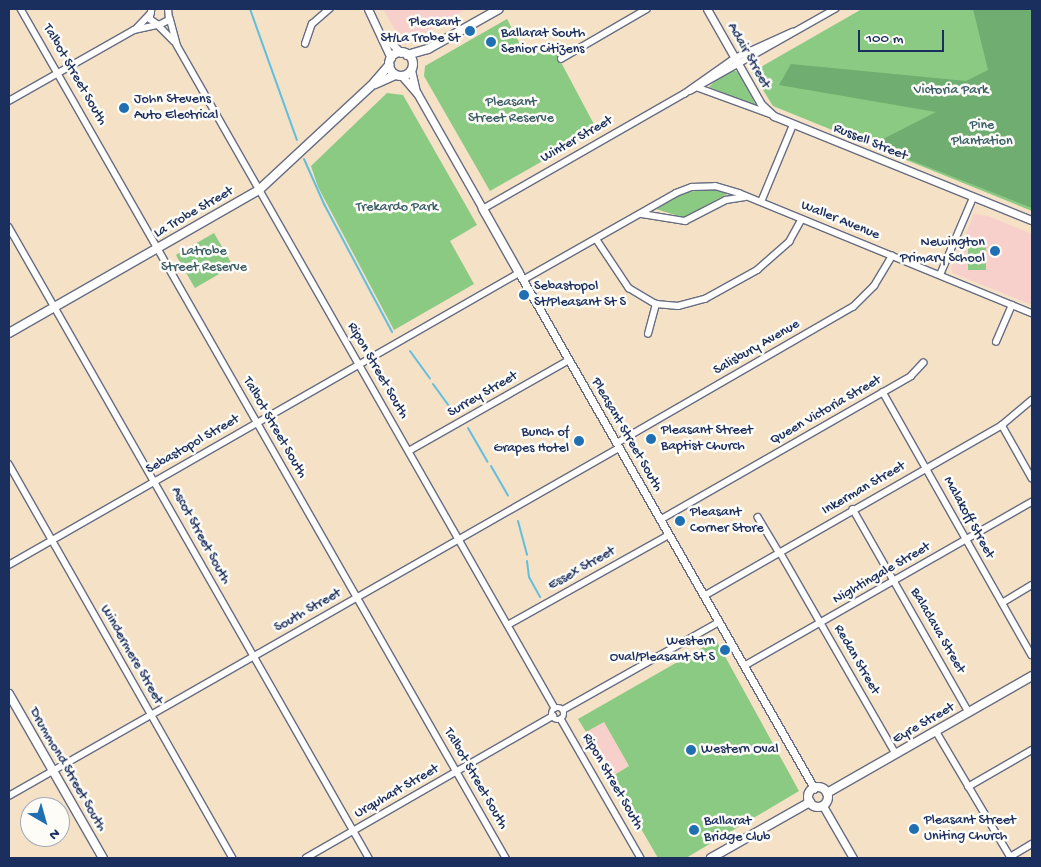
<!DOCTYPE html>
<html>
<head>
<meta charset="utf-8">
<style>
	body { margin:0 }
	#map { position:relative; width:1041px; height:867px; overflow:hidden; background:#f4e1c6; font-family:"Gochi Hand",sans-serif }
	div>[style] { position:absolute }
	[style*='--x'] { left:calc(var(--x)*1px); top:calc(var(--y)*1px); width:calc(var(--w)*1px); rotate:calc(var(--a)*1deg) }
	.built>* { inset:0; background:#f7d0cc; transform-origin:0 0 }
	.green>* { inset:0; background:#8aca82; transform-origin:0 0 }
	.forest>* { inset:0; background:#6fae70 }
	.stream>* { height:2px; margin:-1px; padding:0 1px; transform-origin:1px; border-radius:1px; background:#61bedf }
	.roads { filter:drop-shadow(1px 0 #676d82) drop-shadow(-1px 0 #676d82) drop-shadow(0 1px #676d82) drop-shadow(0 -1px #676d82) }
	.minor>* { height:5.5px; margin:-2.75px; padding:0 2.75px; transform-origin:2.75px; border-radius:2.75px; background:#fff }
	.minor>.ring { margin:-2.75px; padding:0; box-sizing:content-box; background:none; border:5.5px solid #fff; border-radius:50% }
	.tertiary>* { height:7px; margin:-3.5px; padding:0 3.5px; transform-origin:3.5px; border-radius:3.5px; background:#fff }
	.secondary>* { height:8px; margin:-4px; padding:0 4px; transform-origin:4px; border-radius:4px; background:#fff }
	.secondary>.ring { margin:-4px; padding:0; box-sizing:content-box; background:none; border:8px solid #fff; border-radius:50% }
	.dots>* { width:14px; height:14px; translate:-50% -50%; box-sizing:border-box; border:2px solid #fdfcf7; border-radius:50% }
	span { translate:-50% -50%; white-space:nowrap; text-align:center; line-height:1.15; -webkit-text-stroke:5px #fdfcf7; paint-order:stroke }
	.poi-label { font-size:14px; color:#1b2f5e }
	.right { translate:-100% -50%; text-align:right }
	.left { translate:0 -50%; text-align:left }
	.street-label { font-size:14px; color:#1b2f5e }
	.park-label { font-size:14px; color:#3c5e69 }
	.frame { position:absolute; inset:0; border:10px solid #1b2f5e; pointer-events:none }
	.north { position:absolute; left:20px; top:797px; width:50px; height:50px; box-sizing:border-box; background:#fdfcf7; border:1px solid #a3aaba; border-radius:50%; rotate:142deg; font-size:14px; font-weight:700; line-height:20px; text-align:center; color:#1b2f5e }
	.north::after { content:''; display:block; margin:auto; width:18px; height:22px; background:#1f6fb2; clip-path:polygon(50% 0,100% 100%,50% 72%,0 100%) }
	.scale { position:absolute; left:858px; top:30px; width:86px; height:22px; box-sizing:border-box; border:2px solid #1b2f5e; border-top:0; padding-left:6px; font-size:15px; line-height:18px; white-space:nowrap; color:#1b2f5e; -webkit-text-stroke:4px #fdfcf7; paint-order:stroke }
</style>
</head>
<body>
<div id="map">
	<div class="built">
		<i style="clip-path:polygon(383px 9px,467px 9px,404px 45px)"></i>
		<i style="clip-path:polygon(974px 214px,988px 216px,1032px 234px,1032px 305px,953px 273px,951px 268px)"></i>
		<i style="left:604px;top:722px;width:51px;height:21px;rotate:61deg"></i>
	</div>
	<div class="green">
		<i style="clip-path:polygon(862px 9px,1032px 9px,1032px 211px,773px 106px,752px 72px)"></i>
		<i style="clip-path:polygon(507px 19px,525px 54px,555px 51px,597px 130px,490px 191px,424px 76px,425px 66px)"></i>
		<i style="clip-path:polygon(734px 70px,739px 73px,757px 107px,709px 87px,721px 75px)"></i>
		<i style="clip-path:polygon(387px 93px,403px 95px,477px 225px,450px 241px,474px 284px,394px 330px,318px 187px,311px 166px)"></i>
		<i style="clip-path:polygon(716px 189px,727px 194px,685px 218px,656px 209px,686px 192px)"></i>
		<i style="left:214px;top:233px;width:38px;height:44px;rotate:60deg"></i>
		<i style="left:968px;top:242px;width:18px;height:28px"></i>
		<i style="clip-path:polygon(716px 640px,799px 791px,686px 858px,658px 858px,611px 777px,629px 766px,604px 722px,586px 732px,578px 719px)"></i>
	</div>
	<div class="forest">
		<i style="clip-path:polygon(973px 9px,1032px 9px,1032px 208px,880px 148px,881px 140px,936px 112px,779px 85px,791px 64px,966px 81px,988px 70px)"></i>
	</div>
	<div class="stream">
		<i style="--x:250;--y:9;--w:139;--a:70.3"></i>
		<i style="--x:304;--y:159;--w:49;--a:66"></i>
		<i style="--x:324;--y:204;--w:145;--a:62"></i>
		<i style="--x:410;--y:351;--w:34;--a:54"></i>
		<i style="--x:433;--y:384;--w:37;--a:54"></i>
		<i style="--x:468;--y:428;--w:39;--a:60"></i>
		<i style="--x:491;--y:466;--w:34;--a:60"></i>
		<i style="--x:518;--y:521;--w:35;--a:75"></i>
		<i style="--x:527;--y:561;--w:16;--a:83"></i>
		<i style="--x:529;--y:577;--w:23;--a:61"></i>
	</div>
	<div class="roads">
		<div class="minor">
			<i style="--x:21;--y:9;--w:978;--a:60.26"></i>
			<i style="--x:152;--y:9;--w:10;--a:101"></i>
			<i style="--x:150;--y:19;--w:11;--a:34"></i>
			<i style="--x:159;--y:25;--w:11;--a:-27"></i>
			<i style="--x:169;--y:20;--w:11;--a:-95"></i>
			<i style="--x:170;--y:18;--w:28;--a:75"></i>
			<i style="--x:177;--y:45;--w:763;--a:60.31"></i>
			<i style="--x:158;--y:25;--w:23;--a:45"></i>
			<i style="--x:136;--y:29;--w:21;--a:-47"></i>
			<i style="--x:305;--y:44;--w:21;--a:-71"></i>
			<i style="--x:312;--y:24;--w:23;--a:-41"></i>
			<i style="--x:561;--y:59;--w:99;--a:-30.2"></i>
			<i style="--x:699;--y:88;--w:76;--a:20.1"></i>
			<i style="--x:690;--y:91;--w:167;--a:-29.5"></i>
			<i style="--x:9;--y:101;--w:144;--a:-29.6"></i>
			<i style="--x:134;--y:30;--w:24;--a:-12"></i>
			<i style="--x:761;--y:202;--w:83;--a:-67.4"></i>
			<i style="--x:483;--y:209;--w:232;--a:-29.8"></i>
			<i style="--x:684;--y:94;--w:62;--a:-35.2"></i>
			<i style="--x:735;--y:58;--w:63;--a:-24.5"></i>
			<i style="--x:642;--y:214;--w:44;--a:9.2"></i>
			<i style="--x:685;--y:221;--w:46;--a:-27.1"></i>
			<i style="--x:726;--y:200;--w:19;--a:-9"></i>
			<i style="--x:9;--y:227;--w:726;--a:60.29"></i>
			<i style="--x:597;--y:240;--w:58;--a:56.3"></i>
			<i style="--x:629;--y:288;--w:31;--a:31"></i>
			<i style="--x:656;--y:304;--w:22;--a:5"></i>
			<i style="--x:678;--y:306;--w:28;--a:-15"></i>
			<i style="--x:705;--y:299;--w:60;--a:-29.1"></i>
			<i style="--x:757;--y:270;--w:43;--a:-41.2"></i>
			<i style="--x:789;--y:242;--w:26;--a:-61"></i>
			<i style="--x:940;--y:275;--w:84;--a:-66.8"></i>
			<i style="--x:523;--y:280;--w:176;--a:-29.6"></i>
			<i style="--x:676;--y:193;--w:17;--a:-21"></i>
			<i style="--x:692;--y:187;--w:23;--a:-2"></i>
			<i style="--x:715;--y:186;--w:25;--a:16"></i>
			<i style="--x:739;--y:193;--w:317;--a:22.3"></i>
			<i style="--x:648;--y:334;--w:31;--a:-75"></i>
			<i style="--x:996;--y:342;--w:40;--a:-66.6"></i>
			<i style="--x:883;--y:392;--w:302;--a:60.5"></i>
			<i style="--x:1002;--y:425;--w:61;--a:60.5"></i>
			<i style="--x:617;--y:443;--w:272;--a:-30"></i>
			<i style="--x:853;--y:307;--w:30;--a:-45"></i>
			<i style="--x:874;--y:286;--w:35;--a:-59"></i>
			<i style="--x:409;--y:451;--w:184;--a:-29.6"></i>
			<i style="--x:9;--y:464;--w:453;--a:60.4"></i>
			<i style="--x:853;--y:509;--w:234;--a:60.3"></i>
			<i style="--x:758;--y:517;--w:41;--a:59"></i>
			<i style="--x:660;--y:520;--w:289;--a:-29.8"></i>
			<i style="--x:911;--y:376;--w:18;--a:-47"></i>
			<i style="--x:780;--y:552;--w:233;--a:60.1"></i>
			<i style="--x:9;--y:565;--w:588;--a:-29.79"></i>
			<i style="--x:704;--y:596;--w:344;--a:-29.8"></i>
			<i style="--x:1002;--y:425;--w:39;--a:-40"></i>
			<i style="--x:1002;--y:603;--w:35;--a:-31"></i>
			<i style="--x:508;--y:625;--w:184;--a:-29.2"></i>
			<i style="--x:744;--y:666;--w:331;--a:-29.7"></i>
			<i class="ring" style="left:552px;top:708px;width:6.5px;height:6.5px"></i>
			<i style="--x:563;--y:710;--w:179;--a:-29.4"></i>
			<i style="--x:561;--y:719;--w:160;--a:60.1"></i>
			<i style="--x:936;--y:731;--w:147;--a:59.4"></i>
			<i style="--x:968;--y:787;--w:74;--a:-30"></i>
			<i style="--x:9;--y:796;--w:702;--a:-29.7"></i>
			<i style="--x:1010;--y:857;--w:26;--a:-31"></i>
			<i style="--x:306;--y:858;--w:285;--a:-29.9"></i>
		</div>
		<div class="tertiary">
			<i style="--x:368;--y:9;--w:54;--a:64.9"></i>
			<i style="--x:707;--y:9;--w:109;--a:60.4"></i>
			<i style="--x:761;--y:104;--w:18;--a:43"></i>
			<i style="--x:774;--y:116;--w:278;--a:22"></i>
			<i style="--x:386;--y:38;--w:21;--a:45"></i>
			<i style="--x:411;--y:70;--w:22;--a:77"></i>
			<i style="--x:402;--y:76;--w:23;--a:49"></i>
			<i style="--x:417;--y:93;--w:133;--a:60.4"></i>
			<i style="--x:519;--y:273;--w:594;--a:60.2"></i>
			<i style="--x:823;--y:806;--w:60;--a:60"></i>
		</div>
		<div class="secondary">
			<i class="ring" style="left:389px;top:52px;width:16px;height:16px"></i>
			<i style="--x:407;--y:55;--w:22;--a:-16"></i>
			<i style="--x:428;--y:49;--w:81;--a:-29.4"></i>
			<i style="--x:375;--y:84;--w:22;--a:-24"></i>
			<i style="--x:483;--y:209;--w:73;--a:60.6"></i>
			<i style="--x:9;--y:333;--w:289;--a:-29.8"></i>
			<i style="--x:260;--y:189;--w:151;--a:-42.9"></i>
			<i style="--x:371;--y:86;--w:28;--a:-49"></i>
			<i style="--x:9;--y:694;--w:189;--a:60.2"></i>
			<i class="ring" style="left:808px;top:787px;width:12px;height:12px"></i>
			<i style="--x:827;--y:793;--w:236;--a:-29.7"></i>
			<i style="--x:711;--y:858;--w:114;--a:-29.5"></i>
		</div>
	</div>
	<div class="dots">
		<i style="left:470px;top:31px;background:#1f6fb2"></i>
		<i style="left:491px;top:42px;background:#1f6fb2"></i>
		<i style="left:124px;top:108px;background:#1f6fb2"></i>
		<i style="left:995px;top:251px;background:#1f6fb2"></i>
		<i style="left:524px;top:295px;background:#1f6fb2"></i>
		<i style="left:651px;top:439px;background:#1f6fb2"></i>
		<i style="left:579px;top:441px;background:#1f6fb2"></i>
		<i style="left:680px;top:521px;background:#1f6fb2"></i>
		<i style="left:725px;top:650px;background:#1f6fb2"></i>
		<i style="left:691px;top:750px;background:#1f6fb2"></i>
		<i style="left:914px;top:829px;background:#1f6fb2"></i>
		<i style="left:694px;top:830px;background:#1f6fb2"></i>
	</div>
	<div class="poi-label">
		<span class="right" style="left:460px;top:31px">Pleasant<br>St/La Trobe St</span>
		<span class="left" style="left:501px;top:42px">Ballarat South<br>Senior Citizens</span>
		<span class="left" style="left:134px;top:108px">John Stevens<br>Auto Electrical</span>
		<span class="right" style="left:985px;top:251px">Newington<br>Primary School</span>
		<span class="left" style="left:534px;top:295px">Sebastopol<br>St/Pleasant St S</span>
		<span class="left" style="left:661px;top:439px">Pleasant Street<br>Baptist Church</span>
		<span class="right" style="left:569px;top:441px">Bunch of<br>Grapes Hotel</span>
		<span class="left" style="left:690px;top:521px">Pleasant<br>Corner Store</span>
		<span class="right" style="left:715px;top:650px">Western<br>Oval/Pleasant St S</span>
		<span class="left" style="left:701px;top:750px">Western Oval</span>
		<span class="left" style="left:924px;top:829px">Pleasant Street<br>Uniting Church</span>
		<span class="left" style="left:704px;top:830px">Ballarat<br>Bridge Club</span>
	</div>
	<div class="street-label">
		<span style="left:748px;top:56px;rotate:60deg">Adair Street</span>
		<span style="left:74px;top:75px;rotate:60deg">Talbot Street South</span>
		<span style="left:577px;top:140px;rotate:-30deg">Winter Street</span>
		<span style="left:870px;top:143px;rotate:22deg">Russell Street</span>
		<span style="left:194px;top:213px;rotate:-30deg">La Trobe Street</span>
		<span style="left:840px;top:221px;rotate:22deg">Waller Avenue</span>
		<span style="left:757px;top:348px;rotate:-30deg">Salisbury Avenue</span>
		<span style="left:377px;top:371px;rotate:60deg">Ripon Street South</span>
		<span style="left:483px;top:395px;rotate:-30deg">Surrey Street</span>
		<span style="left:826px;top:411px;rotate:-30deg">Queen Victoria Street</span>
		<span style="left:274px;top:428px;rotate:60deg">Talbot Street South</span>
		<span style="left:626px;top:435px;rotate:60deg">Pleasant Street South</span>
		<span style="left:193px;top:445px;rotate:-30deg">Sebastopol Street</span>
		<span style="left:864px;top:489px;rotate:-30deg">Inkerman Street</span>
		<span style="left:968px;top:518px;rotate:61deg">Malakoff Street</span>
		<span style="left:200px;top:536px;rotate:61deg">Ascot Street South</span>
		<span style="left:582px;top:569px;rotate:-30deg">Essex Street</span>
		<span style="left:882px;top:574px;rotate:-30deg">Nightingale Street</span>
		<span style="left:308px;top:611px;rotate:-30deg">South Street</span>
		<span style="left:937px;top:631px;rotate:60deg">Balaclava Street</span>
		<span style="left:131px;top:655px;rotate:60deg">Windermere Street</span>
		<span style="left:856px;top:660px;rotate:60deg">Redan Street</span>
		<span style="left:924px;top:724px;rotate:-30deg">Eyre Street</span>
		<span style="left:67px;top:770px;rotate:60deg">Drummond Street South</span>
		<span style="left:475px;top:779px;rotate:60deg">Talbot Street South</span>
		<span style="left:612px;top:782px;rotate:60deg">Ripon Street South</span>
		<span style="left:397px;top:792px;rotate:-30deg">Urquhart Street</span>
	</div>
	<div class="park-label">
		<span style="left:951px;top:91px">Victoria Park</span>
		<span style="left:511px;top:111px">Pleasant<br>Street Reserve</span>
		<span style="left:982px;top:134px">Pine<br>Plantation</span>
		<span style="left:397px;top:208px">Trekardo Park</span>
		<span style="left:204px;top:260px">Latrobe<br>Street Reserve</span>
	</div>
	<div class="frame"></div>
	<div class="north">N</div>
	<div class="scale">100 m</div>
</div>
</body>
</html>
